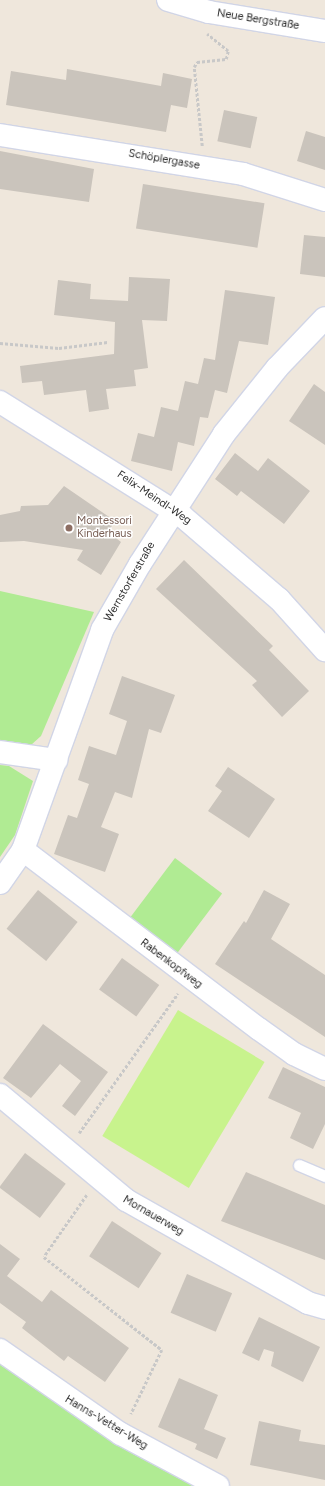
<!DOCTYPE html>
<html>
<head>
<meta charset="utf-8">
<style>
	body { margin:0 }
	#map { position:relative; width:325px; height:1486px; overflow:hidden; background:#efe7dc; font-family:Figtree,sans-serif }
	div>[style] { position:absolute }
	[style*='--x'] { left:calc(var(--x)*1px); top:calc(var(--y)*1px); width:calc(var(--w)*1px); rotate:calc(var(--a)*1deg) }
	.green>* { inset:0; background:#b0eb93; transform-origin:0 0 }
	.pitch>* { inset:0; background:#c8f38d; transform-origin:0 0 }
	.building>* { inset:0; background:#cac4bc; transform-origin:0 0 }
	.path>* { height:2.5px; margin-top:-1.25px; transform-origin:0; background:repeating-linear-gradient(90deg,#c8c8c8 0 3px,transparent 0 5px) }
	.roads { filter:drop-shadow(1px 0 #d1d5e6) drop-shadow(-1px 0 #d1d5e6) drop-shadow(0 1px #d1d5e6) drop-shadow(0 -1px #d1d5e6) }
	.lane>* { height:11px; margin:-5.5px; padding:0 5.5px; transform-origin:5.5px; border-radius:5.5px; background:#fff }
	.street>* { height:22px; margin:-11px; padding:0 11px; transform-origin:11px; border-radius:11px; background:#fff }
	.secondary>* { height:22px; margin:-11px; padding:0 11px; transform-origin:11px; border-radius:11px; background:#fff }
	.dots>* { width:11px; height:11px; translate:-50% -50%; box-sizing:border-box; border:2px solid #fff; border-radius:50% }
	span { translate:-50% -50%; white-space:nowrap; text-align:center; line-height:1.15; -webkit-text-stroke:3px #fff; paint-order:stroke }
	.street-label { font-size:11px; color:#2b2b2b }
	.education-label { font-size:11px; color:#785e54 }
	.left { translate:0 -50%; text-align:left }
</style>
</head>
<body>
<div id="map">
	<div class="green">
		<i style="clip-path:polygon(0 591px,94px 612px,41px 736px,31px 745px,0 740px)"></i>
		<i style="clip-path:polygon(0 765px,9px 766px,33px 781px,15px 835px,0 857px)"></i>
		<i style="left:175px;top:858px;width:59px;height:77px;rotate:37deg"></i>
		<i style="clip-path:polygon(0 1360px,196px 1486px,0 1486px)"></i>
	</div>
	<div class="pitch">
		<i style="left:178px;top:1010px;width:101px;height:147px;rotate:31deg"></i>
	</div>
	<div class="building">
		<i style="clip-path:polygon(67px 69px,161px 86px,163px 73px,192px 79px,187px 108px,171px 105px,166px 132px,6px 105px,11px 71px,66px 80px)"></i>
		<i style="left:224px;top:110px;width:34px;height:32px;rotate:12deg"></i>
		<i style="clip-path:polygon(306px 131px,325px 137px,325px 170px,297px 161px)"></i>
		<i style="clip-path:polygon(0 151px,94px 169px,89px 202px,0 189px)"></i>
		<i style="left:143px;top:184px;width:123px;height:45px;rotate:9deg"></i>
		<i style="clip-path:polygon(304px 235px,325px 237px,325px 277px,300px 274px)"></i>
		<i style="clip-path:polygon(129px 277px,170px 279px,167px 321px,142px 320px,148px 368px,134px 370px,136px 386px,106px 389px,109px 409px,89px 412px,86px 390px,44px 395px,42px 381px,22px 383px,20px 366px,114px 354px,115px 322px,54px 315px,58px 280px,91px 284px,90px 299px,128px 301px)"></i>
		<i style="clip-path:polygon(225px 290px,275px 297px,268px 345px,239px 341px,227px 393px,215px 390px,208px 418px,200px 417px,194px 446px,178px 442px,172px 471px,131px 461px,138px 433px,154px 437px,161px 407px,178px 411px,185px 381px,198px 384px,204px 358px,215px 360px)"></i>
		<i style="clip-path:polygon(314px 384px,325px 392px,325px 445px,289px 421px)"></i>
		<i style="clip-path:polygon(235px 453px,258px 471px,268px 458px,310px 491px,284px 524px,241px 491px,237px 496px,215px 479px)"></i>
		<i style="clip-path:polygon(64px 486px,115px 521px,108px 532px,121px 542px,101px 575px,77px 560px,83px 550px,24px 541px,0 542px,0 515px,20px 511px,21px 506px,48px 505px)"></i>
		<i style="clip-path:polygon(184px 560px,273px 646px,269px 650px,309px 691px,282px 717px,252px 685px,257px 681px,156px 589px)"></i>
		<i style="clip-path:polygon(122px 676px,175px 695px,161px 733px,149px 729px,132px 798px,115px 792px,101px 827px,119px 834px,105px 872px,54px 854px,68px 815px,77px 818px,89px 784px,78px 780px,89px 746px,116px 755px,127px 721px,109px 714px)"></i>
		<i style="clip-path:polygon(228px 767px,275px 799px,249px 838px,208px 811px,222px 791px,215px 786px)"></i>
		<i style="left:38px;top:890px;width:51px;height:50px;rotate:39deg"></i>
		<i style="clip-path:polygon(264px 890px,290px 904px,271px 939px,325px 975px,325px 1037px,215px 964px,244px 921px,246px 923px)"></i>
		<i style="left:122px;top:958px;width:46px;height:39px;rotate:36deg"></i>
		<i style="clip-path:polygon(43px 1024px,108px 1072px,75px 1116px,62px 1106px,81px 1081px,60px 1064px,31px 1098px,3px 1078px)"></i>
		<i style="clip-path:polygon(283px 1067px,325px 1087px,325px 1124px,313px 1149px,290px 1138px,301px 1113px,268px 1098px)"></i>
		<i style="left:25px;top:1153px;width:51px;height:43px;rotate:37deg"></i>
		<i style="clip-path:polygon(246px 1172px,325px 1205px,325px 1260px,221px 1221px)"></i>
		<i style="left:112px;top:1221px;width:59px;height:42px;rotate:33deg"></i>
		<i style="clip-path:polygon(0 1244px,20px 1259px,7px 1276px,42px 1302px,51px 1290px,129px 1348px,105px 1382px,68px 1356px,64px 1361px,22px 1328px,26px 1322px,0 1303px)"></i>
		<i style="left:187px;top:1274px;width:49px;height:42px;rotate:23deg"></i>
		<i style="clip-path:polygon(259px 1317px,320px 1347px,303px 1382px,271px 1366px,274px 1352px,264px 1349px,259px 1361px,242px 1353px)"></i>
		<i style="clip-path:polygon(179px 1378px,218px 1395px,204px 1429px,226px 1438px,217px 1459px,195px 1449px,197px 1444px,158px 1427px)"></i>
		<i style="clip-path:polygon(259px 1421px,301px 1430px,299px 1441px,325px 1445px,325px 1480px,250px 1465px)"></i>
	</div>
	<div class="path">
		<i style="--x:202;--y:146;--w:79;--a:-95.8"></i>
		<i style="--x:194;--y:67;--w:6;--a:-59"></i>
		<i style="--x:197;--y:62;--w:29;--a:-6"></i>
		<i style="--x:226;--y:59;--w:8;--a:-76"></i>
		<i style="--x:228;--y:51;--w:27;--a:-141"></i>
		<i style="--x:0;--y:343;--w:59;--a:4.8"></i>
		<i style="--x:59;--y:348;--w:49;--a:-7"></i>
		<i style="--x:79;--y:1133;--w:171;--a:-54.7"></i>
		<i style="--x:87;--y:1195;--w:75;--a:124.7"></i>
		<i style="--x:44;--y:1257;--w:150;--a:38.2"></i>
		<i style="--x:162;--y:1350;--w:71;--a:115.8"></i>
	</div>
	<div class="roads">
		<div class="lane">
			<i style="--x:299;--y:1165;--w:28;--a:23"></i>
		</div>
		<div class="street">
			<i style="--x:0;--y:135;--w:246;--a:9.1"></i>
			<i style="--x:243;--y:174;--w:86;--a:17.6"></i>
			<i style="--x:0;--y:402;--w:215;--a:32.1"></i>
			<i style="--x:182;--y:516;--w:128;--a:40.6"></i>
			<i style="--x:279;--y:599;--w:69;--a:48"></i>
			<i style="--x:0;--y:752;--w:57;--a:8.1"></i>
			<i style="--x:23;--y:850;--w:296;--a:37.2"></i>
			<i style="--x:259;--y:1029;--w:43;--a:35.5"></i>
			<i style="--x:294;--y:1054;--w:34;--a:26"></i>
			<i style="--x:0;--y:883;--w:40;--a:-55.1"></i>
			<i style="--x:23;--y:850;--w:234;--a:-70.2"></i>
			<i style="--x:102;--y:630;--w:76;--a:-60.1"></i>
			<i style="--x:140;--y:564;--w:155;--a:-57.1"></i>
			<i style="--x:224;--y:434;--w:85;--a:-51.2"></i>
			<i style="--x:277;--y:368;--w:69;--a:-46.2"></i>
			<i style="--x:0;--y:1095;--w:164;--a:39.8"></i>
			<i style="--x:126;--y:1200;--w:209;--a:29.5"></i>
			<i style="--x:308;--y:1303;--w:18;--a:16"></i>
			<i style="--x:0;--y:1350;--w:147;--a:34.8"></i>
			<i style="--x:121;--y:1434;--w:110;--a:28.2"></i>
		</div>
		<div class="secondary">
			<i style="--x:168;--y:0;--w:43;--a:16.3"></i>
			<i style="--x:209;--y:12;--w:118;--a:9.3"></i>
		</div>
	</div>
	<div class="dots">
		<i style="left:69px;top:528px;background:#8d6e63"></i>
	</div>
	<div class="street-label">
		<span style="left:258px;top:20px;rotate:9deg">Neue Bergstraße</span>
		<span style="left:164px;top:160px;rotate:10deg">Schöplergasse</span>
		<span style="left:154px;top:498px;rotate:34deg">Felix-Meindl-Weg</span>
		<span style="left:130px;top:582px;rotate:-60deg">Wernstorferstraße</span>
		<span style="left:171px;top:964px;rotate:37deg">Rabenkopfweg</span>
		<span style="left:153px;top:1216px;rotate:30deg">Mornauerweg</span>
		<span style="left:106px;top:1423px;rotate:31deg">Hanns-Vetter-Weg</span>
	</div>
	<div class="education-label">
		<span class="left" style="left:77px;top:528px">Montessori<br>Kinderhaus</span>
	</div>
</div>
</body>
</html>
